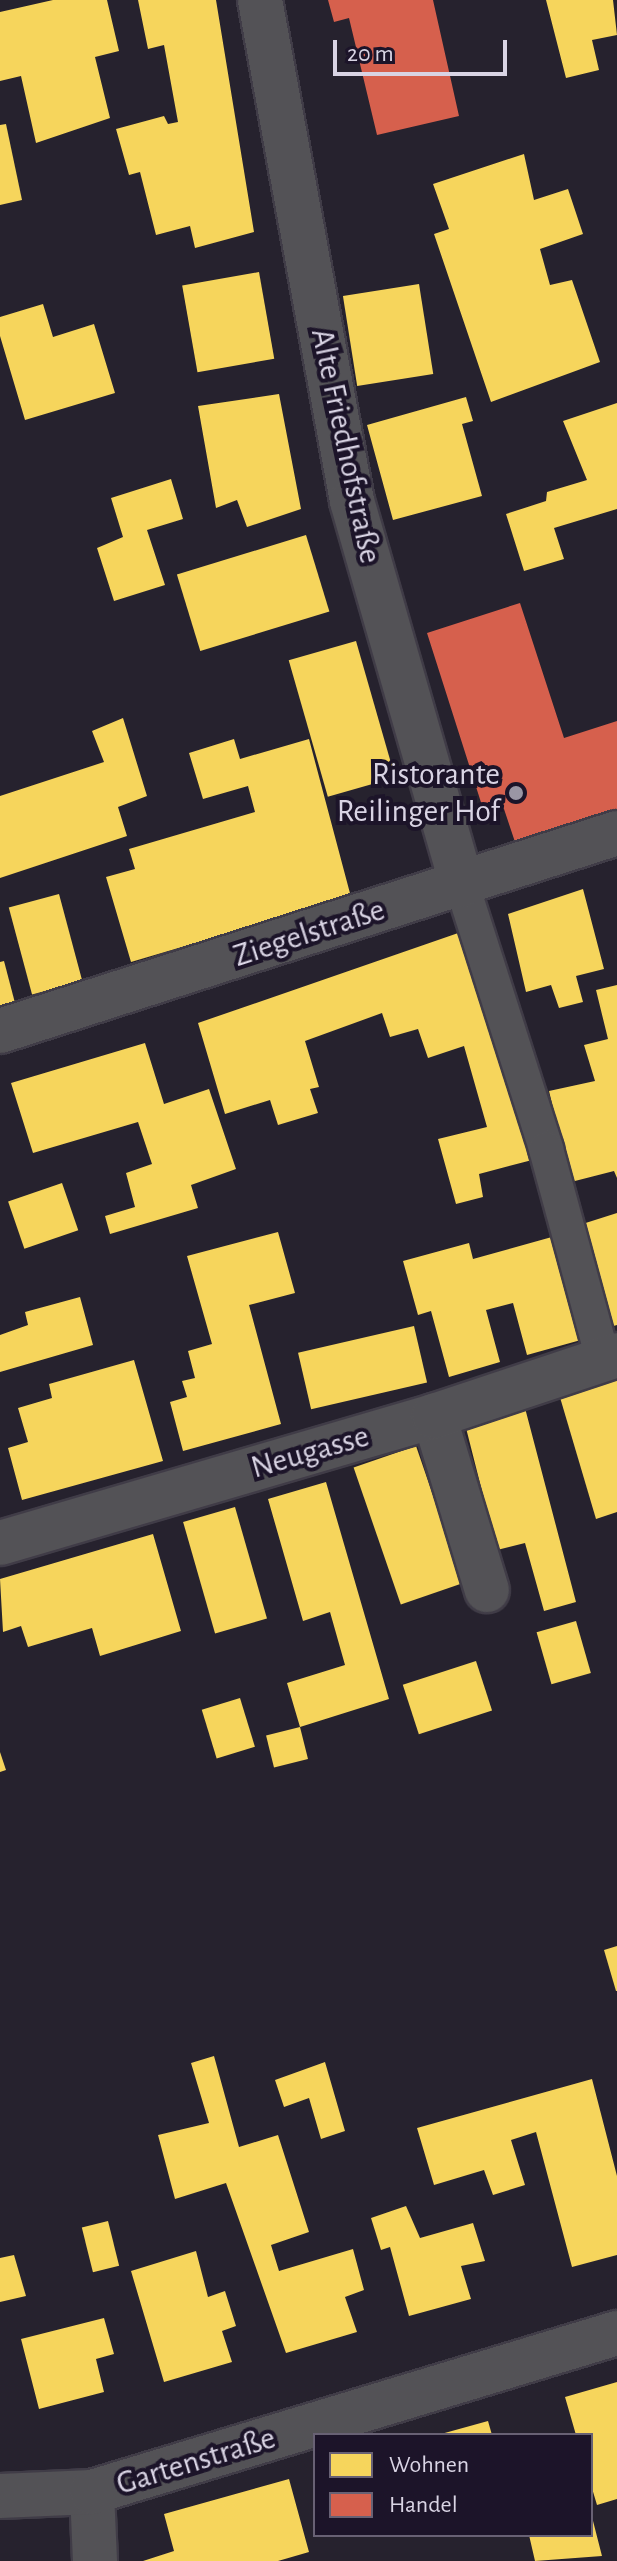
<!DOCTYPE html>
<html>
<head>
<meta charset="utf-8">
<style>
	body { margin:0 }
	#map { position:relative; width:617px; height:2561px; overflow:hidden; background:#26222e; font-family:"Alegreya Sans",sans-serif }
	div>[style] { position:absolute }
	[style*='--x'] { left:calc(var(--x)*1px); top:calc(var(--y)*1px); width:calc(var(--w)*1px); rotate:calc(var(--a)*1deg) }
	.homes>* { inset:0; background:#f6d55c; transform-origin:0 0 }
	.shops>* { inset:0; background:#d6604d }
	.roads { filter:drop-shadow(2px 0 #403c47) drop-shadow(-2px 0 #403c47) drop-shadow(0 2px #403c47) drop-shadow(0 -2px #403c47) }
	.service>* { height:34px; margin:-17px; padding:0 17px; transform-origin:17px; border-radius:17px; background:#535256 }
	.minor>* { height:44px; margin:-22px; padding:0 22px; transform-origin:22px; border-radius:22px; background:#535256 }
	.dots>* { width:22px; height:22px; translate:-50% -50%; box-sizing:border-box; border:4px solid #1c1429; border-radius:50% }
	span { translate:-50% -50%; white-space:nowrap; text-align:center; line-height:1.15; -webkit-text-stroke:8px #1c1429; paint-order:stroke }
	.street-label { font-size:32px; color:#d9d4e4 }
	.poi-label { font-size:32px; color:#d9d4e4 }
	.right { translate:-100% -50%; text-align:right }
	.legend { position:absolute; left:313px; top:2433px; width:280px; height:104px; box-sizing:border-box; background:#1c1429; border:2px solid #686174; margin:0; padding:10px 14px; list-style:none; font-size:24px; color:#d9d4e4 }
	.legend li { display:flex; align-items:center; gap:16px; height:40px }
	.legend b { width:40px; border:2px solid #686174 }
	.scale { position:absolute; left:333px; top:40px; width:174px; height:36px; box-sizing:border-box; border:4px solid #d9d4e4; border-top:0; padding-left:10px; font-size:24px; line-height:28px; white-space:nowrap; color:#d9d4e4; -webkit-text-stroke:6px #1c1429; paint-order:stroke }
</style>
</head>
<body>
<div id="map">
	<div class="homes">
		<i style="clip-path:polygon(53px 0,107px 0,119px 51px,95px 57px,110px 118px,36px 143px,21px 76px,0 81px,0 12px)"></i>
		<i style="clip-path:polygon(138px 0,216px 0,254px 232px,195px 248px,190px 226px,156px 235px,140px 172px,129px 175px,116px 129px,164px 116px,168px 124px,178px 122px,164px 45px,148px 49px)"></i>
		<i style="clip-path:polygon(546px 0,613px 0,617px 35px,592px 40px,599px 70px,566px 78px)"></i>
		<i style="clip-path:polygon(6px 124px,22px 200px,0 205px,0 125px)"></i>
		<i style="clip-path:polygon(524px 154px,534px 200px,568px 189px,583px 234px,540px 249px,550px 285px,572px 280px,600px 362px,491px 402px,434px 234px,449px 229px,433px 184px)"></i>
		<i style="left:259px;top:272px;width:88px;height:78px;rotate:80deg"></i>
		<i style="left:419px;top:284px;width:91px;height:77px;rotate:81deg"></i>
		<i style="clip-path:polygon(43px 304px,53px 337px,94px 324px,115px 393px,25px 420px,0 336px,0 317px)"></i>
		<i style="clip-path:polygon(279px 394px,301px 509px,247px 527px,237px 500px,216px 508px,198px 406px)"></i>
		<i style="clip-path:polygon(466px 397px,473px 421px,462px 424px,482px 496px,393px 520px,367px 425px)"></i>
		<i style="clip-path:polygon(617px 403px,617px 509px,554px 528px,564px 559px,524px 571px,506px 514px,546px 501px,547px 492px,587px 480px,563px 421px)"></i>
		<i style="clip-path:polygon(171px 479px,183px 519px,147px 530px,165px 585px,114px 601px,97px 548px,123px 537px,111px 498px)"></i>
		<i style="left:306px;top:535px;width:80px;height:135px;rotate:73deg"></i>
		<i style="left:356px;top:641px;width:142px;height:70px;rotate:74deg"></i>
		<i style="clip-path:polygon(123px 718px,147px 796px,118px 807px,127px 836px,0 878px,0 796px,104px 762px,92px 731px)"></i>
		<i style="clip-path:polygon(234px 739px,240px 759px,309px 739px,351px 897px,131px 962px,106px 877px,135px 869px,129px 849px,255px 812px,248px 786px,203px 799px,189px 753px)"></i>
		<i style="clip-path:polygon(583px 889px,604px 969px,576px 976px,583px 1002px,559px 1008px,551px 985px,526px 992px,508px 914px)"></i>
		<i style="left:59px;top:894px;width:90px;height:52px;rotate:75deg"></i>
		<i style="clip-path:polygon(464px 931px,536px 1159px,479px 1174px,483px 1197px,456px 1204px,438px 1139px,487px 1127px,464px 1046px,428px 1058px,418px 1029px,390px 1037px,382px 1013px,305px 1041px,319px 1087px,310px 1089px,318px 1113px,278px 1125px,270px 1100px,225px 1114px,198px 1023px)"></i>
		<i style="clip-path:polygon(4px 961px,15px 1003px,0 1008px,0 962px)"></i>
		<i style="clip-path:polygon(617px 985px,617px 1178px,614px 1171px,571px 1182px,549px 1091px,595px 1081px,584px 1045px,608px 1039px,596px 990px)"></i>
		<i style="clip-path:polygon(145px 1043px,164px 1104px,209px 1089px,236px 1169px,191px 1185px,198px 1208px,110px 1234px,105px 1216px,135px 1207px,126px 1173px,152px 1164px,138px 1122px,33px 1153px,11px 1083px)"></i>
		<i style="left:62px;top:1183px;width:50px;height:57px;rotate:71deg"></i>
		<i style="clip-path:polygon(617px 1213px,617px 1325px,603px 1329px,573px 1227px)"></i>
		<i style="clip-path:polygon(278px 1232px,295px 1293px,249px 1305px,281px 1424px,183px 1451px,170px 1402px,187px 1397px,182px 1381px,195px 1378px,188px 1351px,212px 1344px,187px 1256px)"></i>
		<i style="clip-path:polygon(559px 1235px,588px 1338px,527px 1355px,513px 1303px,486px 1310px,500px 1362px,449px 1377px,431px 1311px,418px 1315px,403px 1261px,469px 1243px,473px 1259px)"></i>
		<i style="clip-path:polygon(80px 1297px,93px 1345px,0 1372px,0 1335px,28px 1325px,25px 1312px)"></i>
		<i style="left:414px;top:1326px;width:58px;height:119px;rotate:77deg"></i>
		<i style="clip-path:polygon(134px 1360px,163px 1461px,22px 1500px,8px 1448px,28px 1442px,18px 1408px,52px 1398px,49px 1384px)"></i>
		<i style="clip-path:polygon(617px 1376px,617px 1512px,596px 1519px,559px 1394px)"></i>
		<i style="clip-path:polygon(525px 1408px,576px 1602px,544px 1611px,525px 1543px,497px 1550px,465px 1424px)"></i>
		<i style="left:416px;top:1446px;width:145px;height:66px;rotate:71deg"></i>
		<i style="clip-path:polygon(326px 1482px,389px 1699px,300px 1727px,287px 1683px,345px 1665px,330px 1612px,303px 1621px,268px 1499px)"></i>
		<i style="left:235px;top:1507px;width:116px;height:54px;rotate:74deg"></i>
		<i style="clip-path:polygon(153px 1534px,181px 1631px,100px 1656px,92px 1628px,28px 1647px,21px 1626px,3px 1632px,0 1579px)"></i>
		<i style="left:576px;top:1621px;width:54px;height:41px;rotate:74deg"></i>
		<i style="left:476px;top:1661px;width:52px;height:77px;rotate:72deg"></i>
		<i style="left:240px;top:1698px;width:51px;height:40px;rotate:73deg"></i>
		<i style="left:300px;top:1727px;width:33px;height:35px;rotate:76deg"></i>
		<i style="clip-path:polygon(0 1752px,6px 1770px,0 1772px)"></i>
		<i style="clip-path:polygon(617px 1946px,617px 1991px,616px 1991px,604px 1950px)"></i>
		<i style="clip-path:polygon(214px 2056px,239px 2147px,278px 2135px,309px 2232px,271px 2245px,279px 2271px,353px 2249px,364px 2290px,345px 2297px,357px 2332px,286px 2353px,226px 2183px,175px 2199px,158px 2135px,209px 2123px,191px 2063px)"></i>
		<i style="clip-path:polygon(325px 2062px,345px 2131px,321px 2139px,309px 2098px,284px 2107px,275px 2080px)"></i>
		<i style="clip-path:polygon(592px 2079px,617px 2176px,617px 2255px,572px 2267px,536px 2132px,511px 2140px,525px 2185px,493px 2195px,484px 2170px,434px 2185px,417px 2128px)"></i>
		<i style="clip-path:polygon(406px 2206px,420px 2238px,473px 2223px,485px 2261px,461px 2266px,471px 2299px,409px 2316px,390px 2247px,381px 2250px,371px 2218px)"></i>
		<i style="left:108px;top:2221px;width:46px;height:27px;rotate:76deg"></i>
		<i style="clip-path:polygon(196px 2251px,208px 2297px,225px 2291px,236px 2326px,222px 2331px,232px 2362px,164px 2382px,131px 2271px)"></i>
		<i style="clip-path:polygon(14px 2255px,26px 2296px,0 2302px,0 2258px)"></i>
		<i style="clip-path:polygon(104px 2318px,114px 2354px,96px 2359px,104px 2392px,39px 2409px,21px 2339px)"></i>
		<i style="clip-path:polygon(617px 2382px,617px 2499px,597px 2505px,591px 2485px,591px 2435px,576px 2435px,565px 2397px)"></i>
		<i style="clip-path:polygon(488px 2421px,492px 2435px,441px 2435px,441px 2434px)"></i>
		<i style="clip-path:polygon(289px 2479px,309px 2552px,278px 2561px,143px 2561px,174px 2551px,164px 2514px)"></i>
		<i style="clip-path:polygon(592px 2517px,602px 2556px,535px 2561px,529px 2535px,591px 2535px)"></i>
	</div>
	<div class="shops">
		<i style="clip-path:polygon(328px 0,433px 0,459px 116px,377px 135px,349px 18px,334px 22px)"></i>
		<i style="clip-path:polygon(520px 603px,564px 738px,617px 721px,617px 812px,516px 845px,504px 809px,485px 815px,427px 633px)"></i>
	</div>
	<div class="roads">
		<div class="service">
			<i style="--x:462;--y:885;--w:277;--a:72.3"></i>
			<i style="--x:546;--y:1149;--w:218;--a:74.8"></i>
		</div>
		<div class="minor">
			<i style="--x:260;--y:0;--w:509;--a:79.59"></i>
			<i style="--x:352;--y:501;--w:399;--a:74"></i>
			<i style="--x:0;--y:1031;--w:648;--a:-17.79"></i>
			<i style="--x:434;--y:1416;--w:182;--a:73.1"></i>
			<i style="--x:0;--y:1543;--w:452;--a:-16.3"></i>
			<i style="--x:434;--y:1416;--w:193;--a:-18.4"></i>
			<i style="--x:92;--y:2492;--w:69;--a:87.5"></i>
			<i style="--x:0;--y:2496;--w:92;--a:-2.5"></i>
			<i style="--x:92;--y:2492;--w:549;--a:-16.85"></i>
		</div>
	</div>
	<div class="dots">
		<i style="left:516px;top:793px;background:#9a96a4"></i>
	</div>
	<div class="street-label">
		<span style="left:346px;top:446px;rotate:78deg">Alte Friedhofstraße</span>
		<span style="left:309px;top:933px;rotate:-18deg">Ziegelstraße</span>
		<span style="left:310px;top:1452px;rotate:-16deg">Neugasse</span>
		<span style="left:196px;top:2461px;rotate:-17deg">Gartenstraße</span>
	</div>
	<div class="poi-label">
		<span class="right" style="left:500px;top:793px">Ristorante<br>Reilinger Hof</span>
	</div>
	<ul class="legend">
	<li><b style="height:22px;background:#f6d55c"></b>Wohnen</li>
	<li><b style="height:22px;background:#d6604d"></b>Handel</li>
	</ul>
	<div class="scale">20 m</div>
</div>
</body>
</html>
